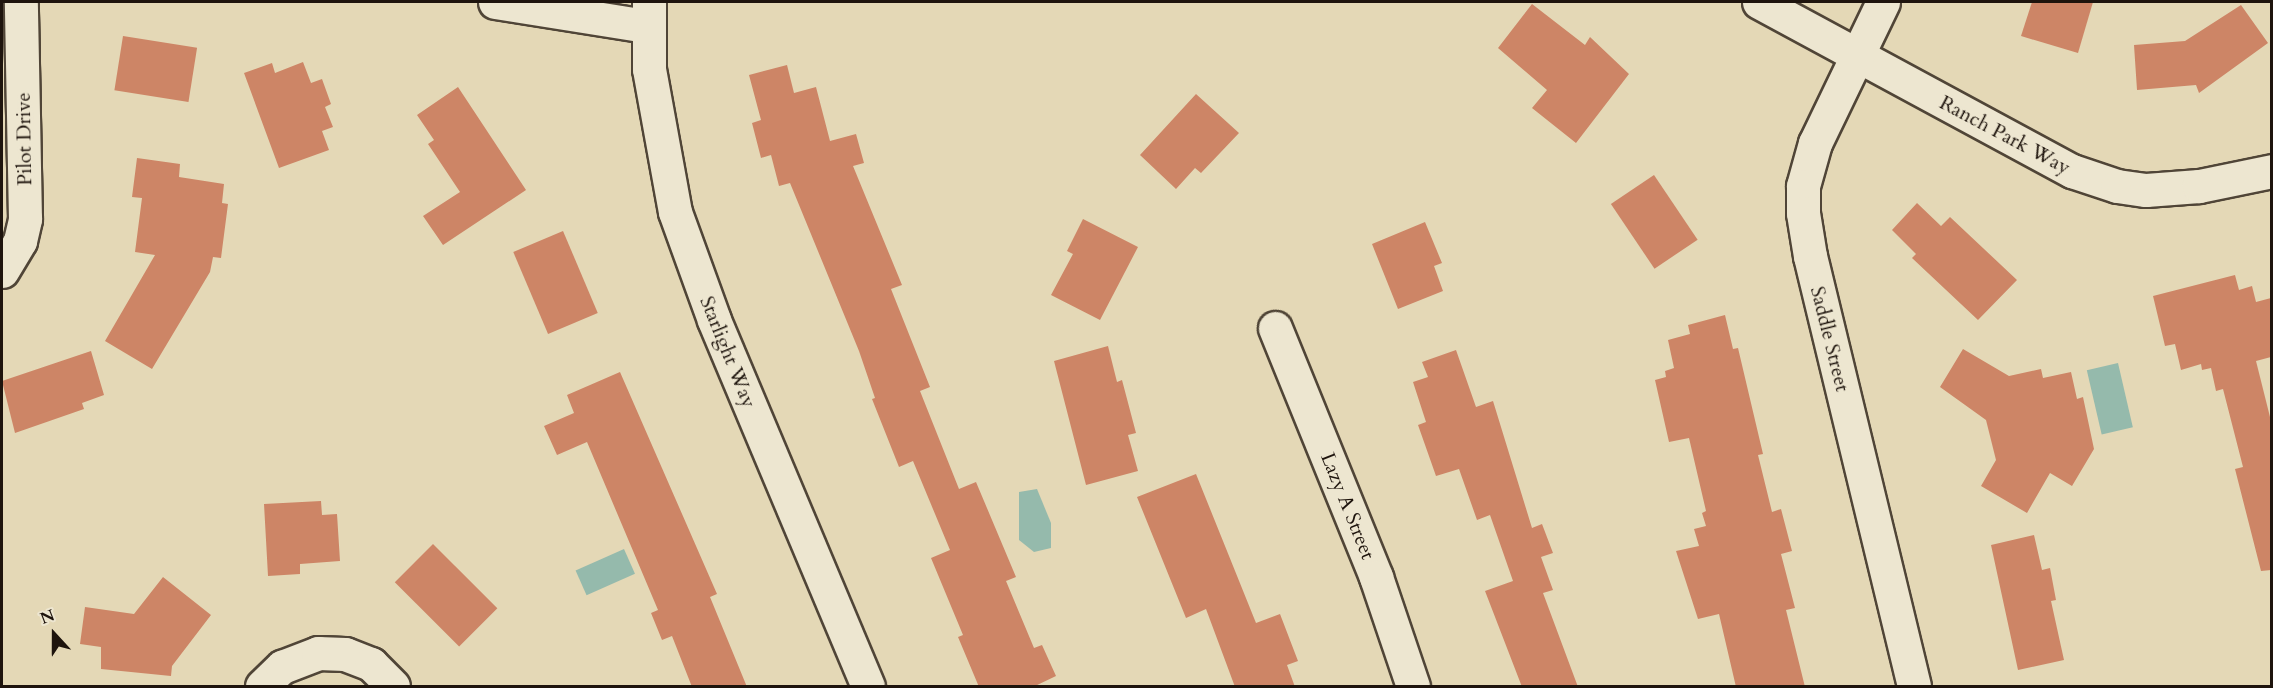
<!DOCTYPE html>
<html>
<head>
<meta charset="utf-8">
<style>
	body { margin:0 }
	#map { position:relative; width:2273px; height:688px; overflow:hidden; background:#e4d8b6; font-family:Cardo,serif }
	div>[style] { position:absolute }
	[style*='--x'] { left:calc(var(--x)*1px); top:calc(var(--y)*1px); width:calc(var(--w)*1px); rotate:calc(var(--a)*1deg) }
	.water>* { inset:0; background:#95baac; transform-origin:0 0 }
	.building>* { inset:0; background:#cd8566; transform-origin:0 0 }
	.roads { filter:drop-shadow(2px 0 #504537) drop-shadow(-2px 0 #504537) drop-shadow(0 2px #504537) drop-shadow(0 -2px #504537) }
	.minor>* { height:33px; margin:-16.5px; padding:0 16.5px; transform-origin:16.5px; border-radius:16.5px; background:#ede6d0 }
	span { translate:-50% -50%; white-space:nowrap; text-align:center; line-height:1.15; -webkit-text-stroke:4.5px #ede6d0; paint-order:stroke }
	.street-label { font-size:20px; color:#1e140d }
	.frame { position:absolute; inset:0; border:3px solid #1e140d; pointer-events:none }
	.north { position:absolute; left:24px; top:604px; width:60px; height:60px; -webkit-text-stroke:4px #ede6d0; paint-order:stroke; rotate:339deg; font-size:16px; font-weight:700; line-height:24px; text-align:center; color:#1e140d }
	.north::after { content:''; display:block; margin:auto; width:21px; height:27px; background:#1e140d; clip-path:polygon(50% 0,100% 100%,50% 72%,0 100%) }
</style>
</head>
<body>
<div id="map">
	<div class="water">
		<i style="left:2118px;top:363px;width:66px;height:32px;rotate:77deg"></i>
		<i style="clip-path:polygon(1037px 489px,1051px 523px,1051px 548px,1034px 552px,1019px 540px,1019px 492px)"></i>
		<i style="left:624px;top:549px;width:27px;height:53px;rotate:66deg"></i>
	</div>
	<div class="building">
		<i style="clip-path:polygon(2032px 2px,2093px 2px,2078px 53px,2021px 36px)"></i>
		<i style="clip-path:polygon(1532px 4px,1585px 45px,1590px 37px,1629px 74px,1576px 143px,1532px 108px,1547px 90px,1498px 48px)"></i>
		<i style="clip-path:polygon(2241px 5px,2268px 43px,2199px 93px,2196px 85px,2137px 90px,2134px 45px,2185px 41px)"></i>
		<i style="left:123px;top:36px;width:75px;height:55px;rotate:9deg"></i>
		<i style="clip-path:polygon(303px 62px,311px 83px,322px 79px,331px 104px,325px 107px,333px 127px,322px 131px,329px 150px,279px 168px,244px 73px,272px 63px,275px 73px)"></i>
		<i style="clip-path:polygon(787px 65px,794px 93px,816px 87px,830px 141px,856px 134px,864px 163px,853px 166px,902px 285px,891px 289px,930px 387px,920px 391px,959px 489px,976px 482px,1016px 577px,1006px 581px,1034px 648px,1042px 645px,1056px 676px,1033px 687px,979px 687px,958px 637px,963px 635px,931px 558px,950px 550px,913px 461px,899px 467px,872px 399px,875px 398px,859px 351px,790px 183px,779px 186px,771px 155px,761px 158px,752px 123px,761px 120px,749px 75px)"></i>
		<i style="clip-path:polygon(458px 87px,526px 190px,443px 245px,423px 216px,460px 192px,428px 144px,434px 140px,417px 115px)"></i>
		<i style="clip-path:polygon(1196px 94px,1239px 133px,1201px 173px,1195px 168px,1176px 189px,1140px 155px)"></i>
		<i style="clip-path:polygon(137px 158px,180px 164px,179px 177px,224px 184px,222px 203px,228px 204px,221px 258px,213px 257px,210px 272px,152px 369px,105px 341px,155px 255px,135px 252px,142px 198px,132px 197px)"></i>
		<i style="left:1654px;top:175px;width:78px;height:52px;rotate:56deg"></i>
		<i style="clip-path:polygon(1917px 203px,1941px 226px,1950px 217px,2017px 280px,1978px 320px,1912px 258px,1916px 254px,1892px 230px)"></i>
		<i style="clip-path:polygon(1083px 219px,1138px 247px,1100px 320px,1051px 295px,1073px 254px,1067px 251px)"></i>
		<i style="clip-path:polygon(1425px 222px,1442px 263px,1434px 266px,1443px 291px,1398px 309px,1372px 244px)"></i>
		<i style="left:563px;top:231px;width:89px;height:54px;rotate:67deg"></i>
		<i style="clip-path:polygon(2235px 275px,2239px 290px,2252px 286px,2256px 302px,2271px 298px,2271px 357px,2256px 361px,2271px 421px,2271px 570px,2261px 571px,2235px 469px,2243px 467px,2223px 389px,2216px 391px,2211px 368px,2202px 370px,2201px 364px,2181px 370px,2175px 344px,2165px 346px,2153px 296px)"></i>
		<i style="clip-path:polygon(1725px 315px,1733px 349px,1738px 348px,1763px 454px,1758px 455px,1772px 512px,1781px 509px,1792px 551px,1781px 554px,1795px 608px,1786px 610px,1805px 687px,1736px 687px,1719px 614px,1698px 619px,1676px 551px,1699px 546px,1694px 529px,1706px 526px,1702px 513px,1706px 511px,1689px 438px,1669px 442px,1655px 380px,1666px 377px,1665px 371px,1674px 368px,1668px 340px,1690px 334px,1688px 325px)"></i>
		<i style="clip-path:polygon(1108px 346px,1117px 382px,1122px 380px,1136px 433px,1128px 435px,1138px 471px,1086px 485px,1054px 361px)"></i>
		<i style="clip-path:polygon(1963px 349px,2009px 376px,2041px 369px,2043px 378px,2071px 372px,2077px 399px,2083px 397px,2094px 449px,2072px 486px,2050px 473px,2027px 513px,1981px 486px,1996px 460px,1986px 420px,1940px 387px)"></i>
		<i style="clip-path:polygon(1456px 350px,1476px 407px,1493px 401px,1532px 528px,1542px 524px,1553px 553px,1541px 557px,1553px 590px,1543px 593px,1578px 687px,1522px 687px,1485px 591px,1513px 581px,1490px 515px,1477px 520px,1459px 469px,1436px 476px,1418px 425px,1426px 422px,1413px 382px,1428px 377px,1422px 362px)"></i>
		<i style="clip-path:polygon(91px 351px,104px 395px,82px 403px,84px 409px,15px 433px,2px 381px)"></i>
		<i style="clip-path:polygon(620px 372px,717px 594px,710px 597px,747px 687px,692px 687px,672px 636px,662px 640px,651px 613px,658px 610px,587px 442px,557px 455px,544px 426px,574px 413px,567px 395px)"></i>
		<i style="clip-path:polygon(1196px 474px,1256px 623px,1280px 614px,1298px 661px,1287px 665px,1295px 687px,1235px 687px,1206px 609px,1186px 618px,1137px 497px)"></i>
		<i style="clip-path:polygon(321px 501px,322px 515px,337px 514px,340px 561px,300px 564px,300px 574px,268px 576px,264px 504px)"></i>
		<i style="clip-path:polygon(2034px 535px,2042px 570px,2050px 568px,2056px 600px,2051px 601px,2064px 660px,2018px 670px,1991px 545px)"></i>
		<i style="left:433px;top:544px;width:91px;height:54px;rotate:45deg"></i>
		<i style="clip-path:polygon(163px 577px,211px 615px,172px 666px,171px 676px,101px 669px,101px 647px,80px 644px,85px 607px,134px 614px)"></i>
	</div>
	<div class="roads">
		<div class="minor">
			<i style="--x:495;--y:2;--w:153;--a:9"></i>
			<i style="--x:649;--y:2;--w:67;--a:90"></i>
			<i style="--x:649;--y:69;--w:145;--a:79.7"></i>
			<i style="--x:675;--y:212;--w:115;--a:70.1"></i>
			<i style="--x:714;--y:320;--w:397;--a:67.2"></i>
			<i style="--x:1759;--y:2;--w:356;--a:28.4"></i>
			<i style="--x:2072;--y:171;--w:47;--a:18.4"></i>
			<i style="--x:2117;--y:186;--w:29;--a:8"></i>
			<i style="--x:2146;--y:190;--w:53;--a:-4.3"></i>
			<i style="--x:2199;--y:186;--w:75;--a:-11.6"></i>
			<i style="--x:1883;--y:2;--w:157;--a:115.7"></i>
			<i style="--x:1815;--y:143;--w:45;--a:105.6"></i>
			<i style="--x:1803;--y:186;--w:27;--a:90"></i>
			<i style="--x:1803;--y:213;--w:44;--a:80.8"></i>
			<i style="--x:1810;--y:256;--w:442;--a:76.4"></i>
			<i style="--x:2;--y:271;--w:35;--a:-59"></i>
			<i style="--x:20;--y:241;--w:23;--a:-77"></i>
			<i style="--x:25;--y:219;--w:217;--a:-91.1"></i>
			<i style="--x:1275;--y:328;--w:269;--a:67.9"></i>
			<i style="--x:1376;--y:577;--w:115;--a:71.3"></i>
			<i style="--x:262;--y:686;--w:28;--a:-44"></i>
			<i style="--x:282;--y:667;--w:39;--a:-21"></i>
			<i style="--x:318;--y:653;--w:27;--a:2"></i>
			<i style="--x:345;--y:654;--w:28;--a:21"></i>
			<i style="--x:371;--y:664;--w:31;--a:45"></i>
		</div>
	</div>
	<div class="street-label">
		<span style="left:2005px;top:135px;rotate:28deg">Ranch Park Way</span>
		<span style="left:24px;top:139px;rotate:-91deg">Pilot Drive</span>
		<span style="left:1830px;top:339px;rotate:76deg">Saddle Street</span>
		<span style="left:728px;top:352px;rotate:68deg">Starlight Way</span>
		<span style="left:1348px;top:506px;rotate:68deg">Lazy A Street</span>
	</div>
	<div class="frame"></div>
	<div class="north">N</div>
</div>
</body>
</html>
